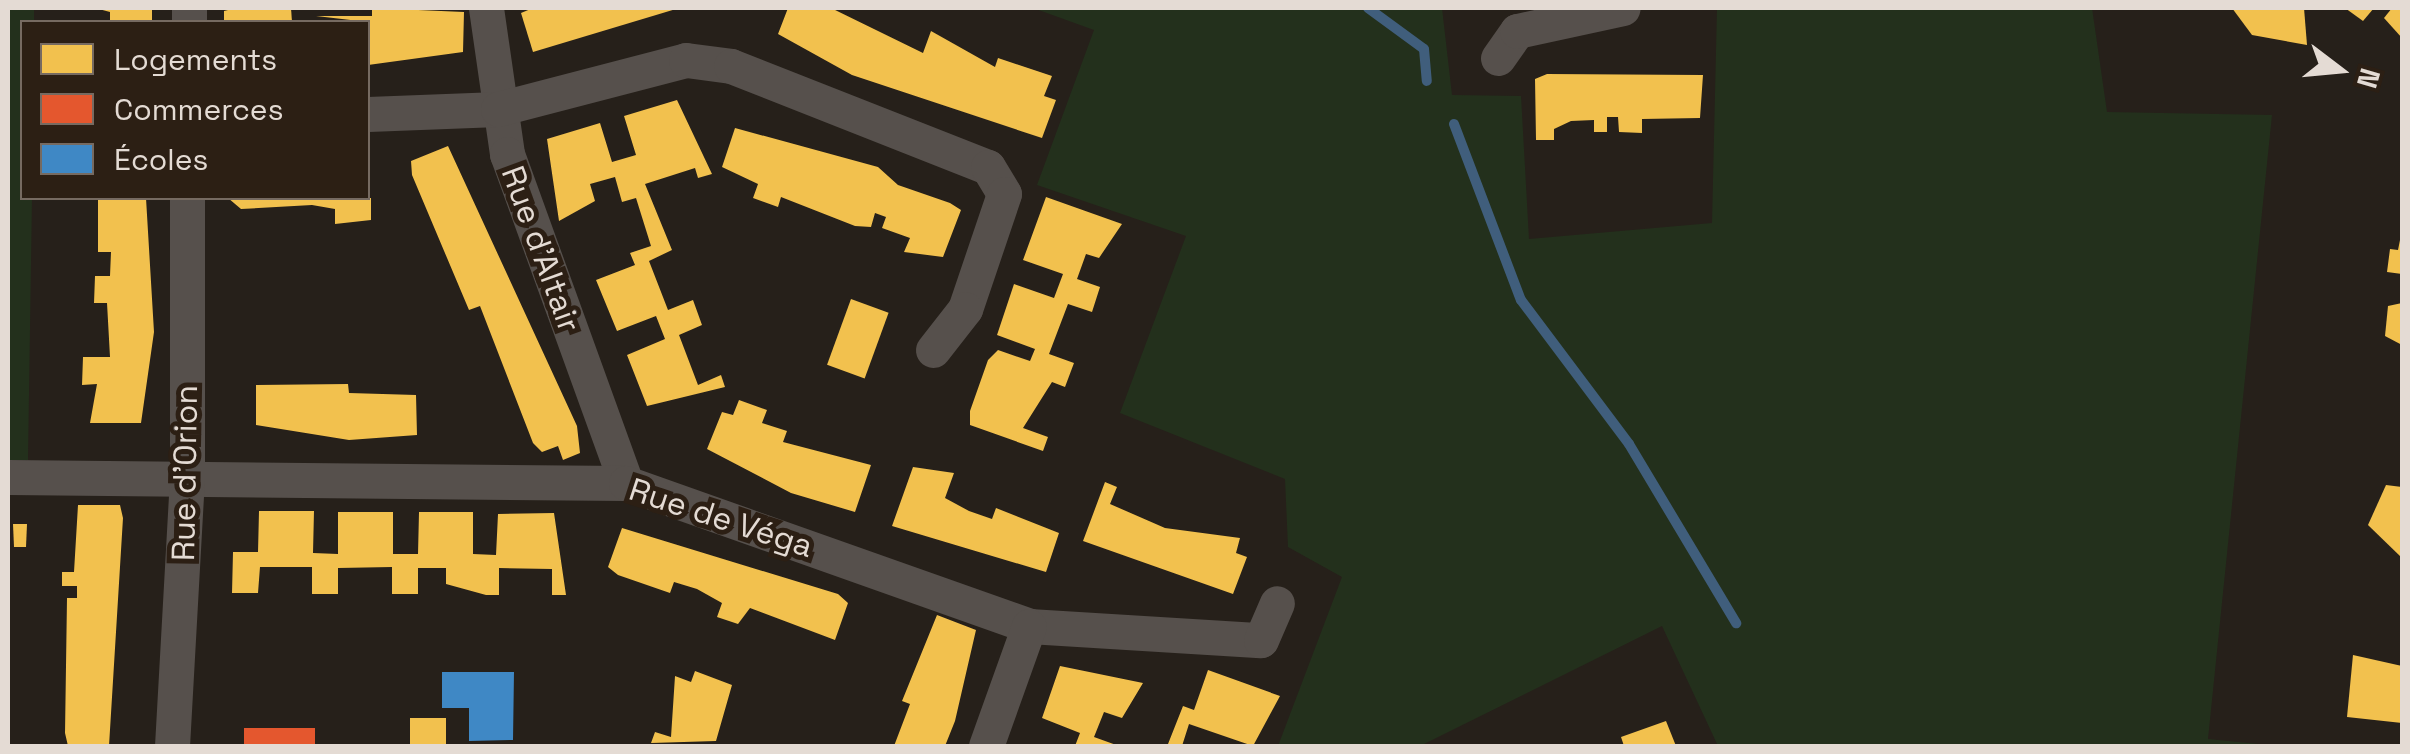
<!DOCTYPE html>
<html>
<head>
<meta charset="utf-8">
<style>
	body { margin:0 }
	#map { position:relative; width:2410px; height:754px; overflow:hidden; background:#26201a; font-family:"Space Grotesk",sans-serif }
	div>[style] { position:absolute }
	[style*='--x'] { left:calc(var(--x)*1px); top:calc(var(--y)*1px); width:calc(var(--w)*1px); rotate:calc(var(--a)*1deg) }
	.green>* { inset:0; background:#23301c }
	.homes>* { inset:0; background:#f2c14e; transform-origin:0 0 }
	.shops>* { inset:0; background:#e4572e; transform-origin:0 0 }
	.schools>* { inset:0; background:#3f88c5 }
	.stream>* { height:10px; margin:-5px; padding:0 5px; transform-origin:5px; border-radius:5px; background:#405e7c }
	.street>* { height:35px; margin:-17.5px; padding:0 17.5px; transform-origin:17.5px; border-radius:17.5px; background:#56504c }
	span { translate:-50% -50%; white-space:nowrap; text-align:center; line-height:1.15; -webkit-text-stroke:10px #2c1f14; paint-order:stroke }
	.street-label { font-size:32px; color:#e4dbd4 }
	.frame { position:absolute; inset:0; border:10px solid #e4dbd4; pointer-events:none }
	.legend { position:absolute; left:20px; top:20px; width:350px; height:180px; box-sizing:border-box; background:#2c1f14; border:2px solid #766a61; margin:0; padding:12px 18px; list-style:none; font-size:30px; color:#e4dbd4 }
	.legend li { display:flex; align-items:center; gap:20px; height:50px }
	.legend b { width:50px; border:2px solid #766a61 }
	.north { position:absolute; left:2290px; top:20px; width:100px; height:100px; -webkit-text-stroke:8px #2c1f14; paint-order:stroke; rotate:106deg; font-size:28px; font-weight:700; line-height:40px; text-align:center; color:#e4dbd4 }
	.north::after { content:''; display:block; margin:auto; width:35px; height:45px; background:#e4dbd4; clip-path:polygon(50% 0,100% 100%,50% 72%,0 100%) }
</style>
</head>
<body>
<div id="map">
	<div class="green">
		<i style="clip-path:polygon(8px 8px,34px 8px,34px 22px,22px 22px,22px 198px,32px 198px,28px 460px,8px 460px)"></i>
		<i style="clip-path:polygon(1033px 8px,1442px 8px,1452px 95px,1521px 96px,1529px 239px,1712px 223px,1717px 8px,2092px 8px,2107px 112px,2272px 115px,2208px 739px,2279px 746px,1718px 746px,1662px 626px,1420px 746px,1278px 746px,1342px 577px,1288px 547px,1285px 479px,1120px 413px,1186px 236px,1037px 185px,1094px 30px)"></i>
	</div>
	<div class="homes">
		<i style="clip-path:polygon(95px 8px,152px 8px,152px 22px,110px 22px,110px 12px)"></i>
		<i style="clip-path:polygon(236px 8px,291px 8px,292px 22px,224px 22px,224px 11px)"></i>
		<i style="clip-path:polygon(372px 8px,464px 12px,463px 52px,368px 65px,368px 22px,316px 16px,372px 16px)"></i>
		<i style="clip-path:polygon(533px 8px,676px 8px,676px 9px,533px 52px,521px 13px)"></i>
		<i style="clip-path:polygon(788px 8px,831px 8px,923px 53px,931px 31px,995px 67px,998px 58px,1052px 76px,1044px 96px,1056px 100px,1042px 138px,852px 75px,778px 34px)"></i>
		<i style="clip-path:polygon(2232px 8px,2304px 8px,2307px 45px,2252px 35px)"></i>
		<i style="clip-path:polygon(2345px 8px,2374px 8px,2363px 21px)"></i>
		<i style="clip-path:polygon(2392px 8px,2402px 8px,2402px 38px,2384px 18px)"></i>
		<i style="clip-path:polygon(1547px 74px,1703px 75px,1700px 118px,1642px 119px,1642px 133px,1619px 132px,1618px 117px,1607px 117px,1607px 132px,1594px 132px,1594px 120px,1571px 121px,1554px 129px,1554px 140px,1536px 140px,1535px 79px)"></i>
		<i style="clip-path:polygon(677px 100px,712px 174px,698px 178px,695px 168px,645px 184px,672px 250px,649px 261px,668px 310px,693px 300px,702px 325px,679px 335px,698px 385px,721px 375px,725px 387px,647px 406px,627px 355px,665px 339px,656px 316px,617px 331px,596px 280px,635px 265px,630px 253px,651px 246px,636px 198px,622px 202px,615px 177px,590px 184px,595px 201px,559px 221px,547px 139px,600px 123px,612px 162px,636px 155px,624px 116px)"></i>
		<i style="clip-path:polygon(735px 128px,878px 167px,898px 185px,950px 203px,961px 210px,943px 257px,904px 252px,910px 238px,882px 228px,886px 217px,875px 213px,871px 227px,855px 226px,781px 197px,778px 207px,753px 198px,758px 184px,722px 167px)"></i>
		<i style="clip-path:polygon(448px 146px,577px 426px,580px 453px,563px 460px,558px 446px,542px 452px,533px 443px,480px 306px,469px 310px,412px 175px,411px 161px)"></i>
		<i style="clip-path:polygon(1046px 197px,1122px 224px,1099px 258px,1086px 254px,1077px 279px,1100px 287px,1092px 312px,1068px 304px,1049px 354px,1074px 363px,1065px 387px,1052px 382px,1023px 428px,1048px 437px,1043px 451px,970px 425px,970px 411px,988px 360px,998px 350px,1030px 361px,1035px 349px,997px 335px,1014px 284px,1054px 298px,1063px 274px,1023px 260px)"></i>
		<i style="clip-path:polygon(98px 198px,146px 198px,154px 332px,141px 423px,90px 423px,97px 384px,82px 385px,83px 357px,110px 357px,107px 303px,94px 303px,95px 276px,110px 276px,111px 252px,98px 252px)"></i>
		<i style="clip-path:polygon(228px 198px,371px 198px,371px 220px,335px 224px,335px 209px,312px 205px,241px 209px)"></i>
		<i style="clip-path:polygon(2402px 230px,2402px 274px,2387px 272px,2390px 249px,2398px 250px)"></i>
		<i style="left:851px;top:299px;width:40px;height:70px;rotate:20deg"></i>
		<i style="clip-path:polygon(2402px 303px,2402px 345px,2385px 336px,2388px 306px)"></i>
		<i style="clip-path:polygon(348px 384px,349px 393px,416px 395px,417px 435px,349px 440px,256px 425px,256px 385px)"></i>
		<i style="clip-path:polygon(739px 400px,767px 410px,762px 423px,787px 431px,783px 442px,871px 465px,855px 512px,791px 493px,707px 449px,722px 412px,733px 415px)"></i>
		<i style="clip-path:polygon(913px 467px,954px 473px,945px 498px,969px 511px,992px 519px,996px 508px,1059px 533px,1046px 572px,892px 526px)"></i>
		<i style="clip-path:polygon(1105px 482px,1117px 487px,1110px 504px,1165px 528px,1240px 538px,1236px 553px,1247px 557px,1233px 594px,1083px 541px)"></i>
		<i style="clip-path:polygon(2386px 485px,2402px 487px,2402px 558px,2368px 525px)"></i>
		<i style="clip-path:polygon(78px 505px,120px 505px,123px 518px,109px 746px,68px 746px,65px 733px,67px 598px,77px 598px,77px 586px,62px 586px,62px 572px,74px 572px)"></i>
		<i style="clip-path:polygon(259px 511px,314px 511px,313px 553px,338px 554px,338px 512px,393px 512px,393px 554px,418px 554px,419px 512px,473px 512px,473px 554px,496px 555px,498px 514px,554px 513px,566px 595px,552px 595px,552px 569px,499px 568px,499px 595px,486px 595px,446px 584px,446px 568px,418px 568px,418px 594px,392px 594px,392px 567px,338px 568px,338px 594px,312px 594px,312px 567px,260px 567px,258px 593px,232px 593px,233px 552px,258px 552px)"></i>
		<i style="clip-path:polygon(13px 524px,27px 524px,26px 547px,14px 547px)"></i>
		<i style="clip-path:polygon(622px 528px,838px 594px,848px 603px,835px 640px,750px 608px,738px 624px,717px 617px,722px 603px,697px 589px,674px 582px,670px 593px,618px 575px,608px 567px)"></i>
		<i style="clip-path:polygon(937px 615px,976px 630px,955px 721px,945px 746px,894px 746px,910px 704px,902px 701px)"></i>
		<i style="clip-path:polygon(2353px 655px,2402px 666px,2402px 723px,2347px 717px)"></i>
		<i style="clip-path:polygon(1060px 666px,1143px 683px,1122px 718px,1104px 712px,1094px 737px,1119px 746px,1075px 746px,1080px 733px,1042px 718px)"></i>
		<i style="clip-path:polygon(1208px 670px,1280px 696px,1253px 746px,1189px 724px,1182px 746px,1168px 744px,1183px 706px,1194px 710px)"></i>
		<i style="clip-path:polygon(695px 671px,732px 685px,716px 741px,651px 743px,655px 732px,671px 737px,675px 676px,691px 682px)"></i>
		<i style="left:410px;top:718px;width:36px;height:28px"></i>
		<i style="clip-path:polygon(1666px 721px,1676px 746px,1624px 746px,1621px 737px)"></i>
	</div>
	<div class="shops">
		<i style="left:244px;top:728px;width:71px;height:18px"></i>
	</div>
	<div class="schools">
		<i style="clip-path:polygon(442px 672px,514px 672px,513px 740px,469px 741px,469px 708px,442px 708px)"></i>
	</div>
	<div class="stream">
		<i style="--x:1368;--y:8;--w:69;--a:36.2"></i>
		<i style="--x:1424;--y:49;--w:32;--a:85"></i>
		<i style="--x:1454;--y:124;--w:188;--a:69.2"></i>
		<i style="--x:1521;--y:300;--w:180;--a:53.1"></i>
		<i style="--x:1629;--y:444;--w:209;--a:59.1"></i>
	</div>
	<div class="street">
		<i style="--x:486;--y:8;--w:148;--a:81.8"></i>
		<i style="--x:507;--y:154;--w:350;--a:70.1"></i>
		<i style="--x:189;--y:22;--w:14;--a:-90"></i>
		<i style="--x:1498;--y:58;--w:33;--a:-55"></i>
		<i style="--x:1517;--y:31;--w:108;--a:-12.2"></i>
		<i style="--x:368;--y:114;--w:130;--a:-2.2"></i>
		<i style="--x:498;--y:109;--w:194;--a:-14.6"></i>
		<i style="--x:686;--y:60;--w:45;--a:7.6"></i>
		<i style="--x:731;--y:66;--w:276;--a:21.5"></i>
		<i style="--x:988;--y:167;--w:31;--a:59"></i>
		<i style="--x:1004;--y:194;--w:121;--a:108.7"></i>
		<i style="--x:965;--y:309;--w:52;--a:128"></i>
		<i style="--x:8;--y:477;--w:618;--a:0.56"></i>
		<i style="--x:626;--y:483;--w:428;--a:19.5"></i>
		<i style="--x:1029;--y:626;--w:232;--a:3.5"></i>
		<i style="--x:1261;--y:640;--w:40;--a:-66.6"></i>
		<i style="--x:172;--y:746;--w:266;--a:-86.8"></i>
		<i style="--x:187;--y:480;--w:282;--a:-90"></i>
		<i style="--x:986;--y:746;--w:127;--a:-70.3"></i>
	</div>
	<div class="street-label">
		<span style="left:541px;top:249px;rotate:70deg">Rue d'Altair</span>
		<span style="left:185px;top:473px;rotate:-89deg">Rue d'Orion</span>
		<span style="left:721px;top:518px;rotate:18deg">Rue de Véga</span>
	</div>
	<div class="frame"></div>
	<ul class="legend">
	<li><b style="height:28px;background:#f2c14e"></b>Logements</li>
	<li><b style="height:28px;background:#e4572e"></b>Commerces</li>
	<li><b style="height:28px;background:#3f88c5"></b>Écoles</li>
	</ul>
	<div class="north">N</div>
</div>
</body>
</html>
